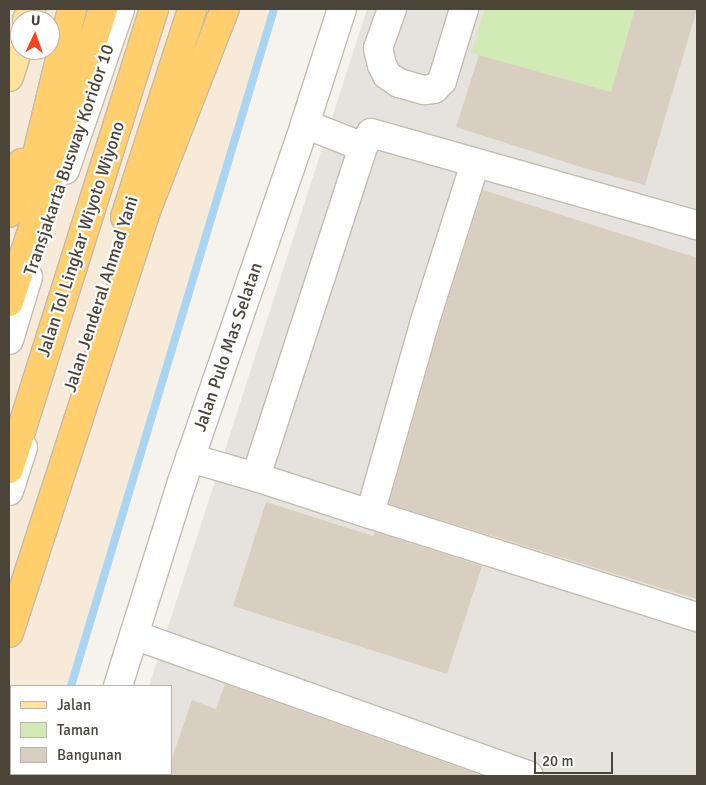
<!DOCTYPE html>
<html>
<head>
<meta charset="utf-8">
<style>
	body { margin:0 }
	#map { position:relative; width:706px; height:785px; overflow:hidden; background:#f6f3ec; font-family:Signika,sans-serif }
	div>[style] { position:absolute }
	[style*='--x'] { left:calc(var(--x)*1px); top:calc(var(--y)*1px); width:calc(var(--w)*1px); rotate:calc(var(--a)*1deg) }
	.commercial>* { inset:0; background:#f7ead8 }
	.industrial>* { inset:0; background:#e6e2dd }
	.green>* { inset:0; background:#d2eab5 }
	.stream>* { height:8px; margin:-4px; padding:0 4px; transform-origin:4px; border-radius:4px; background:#a9d4f2 }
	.building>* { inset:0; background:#d8cfc1 }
	.roads { filter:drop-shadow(1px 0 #c2bbae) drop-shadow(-1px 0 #c2bbae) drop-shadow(0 1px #c2bbae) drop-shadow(0 -1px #c2bbae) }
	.minor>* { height:28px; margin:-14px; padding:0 14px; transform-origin:14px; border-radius:14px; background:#fff }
	.major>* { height:28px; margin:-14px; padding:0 14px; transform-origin:14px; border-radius:14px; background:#ffe39c }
	.highway>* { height:28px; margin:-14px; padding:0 14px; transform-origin:14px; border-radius:14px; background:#ffcf6e }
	span { translate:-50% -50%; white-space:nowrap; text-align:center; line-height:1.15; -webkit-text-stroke:4.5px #fff; paint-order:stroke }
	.street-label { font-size:18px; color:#4b4439 }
	.frame { position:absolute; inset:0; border:10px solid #4b4439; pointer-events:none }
	.legend { position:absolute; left:10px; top:685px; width:162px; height:90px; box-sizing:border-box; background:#fff; border:1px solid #b7b4b0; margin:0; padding:6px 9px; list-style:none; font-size:15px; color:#4b4439 }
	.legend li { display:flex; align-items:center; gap:10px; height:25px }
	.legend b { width:25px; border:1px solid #b7b4b0 }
	.north { position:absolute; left:10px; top:10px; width:50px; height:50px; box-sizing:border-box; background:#fff; border:1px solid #b7b4b0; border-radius:50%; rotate:3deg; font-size:14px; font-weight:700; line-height:20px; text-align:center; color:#4b4439 }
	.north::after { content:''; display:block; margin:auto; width:18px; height:22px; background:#fc3f1d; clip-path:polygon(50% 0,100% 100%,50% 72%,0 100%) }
	.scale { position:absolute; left:534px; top:752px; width:79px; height:22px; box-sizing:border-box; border:2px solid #4b4439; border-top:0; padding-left:6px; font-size:15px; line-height:18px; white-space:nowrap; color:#4b4439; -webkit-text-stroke:4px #fff; paint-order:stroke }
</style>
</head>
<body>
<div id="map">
	<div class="commercial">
		<i style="clip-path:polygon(evenodd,9px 9px,274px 9px,78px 661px,75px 686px,11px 686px,11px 774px,63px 774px,63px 776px,9px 776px,9px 9px,20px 20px,50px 20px,50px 50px,20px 50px,20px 20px)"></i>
	</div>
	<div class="industrial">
		<i style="clip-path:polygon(367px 9px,697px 9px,697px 776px,120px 776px,121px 774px,171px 774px,171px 686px,149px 686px)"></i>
	</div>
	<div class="green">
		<i style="clip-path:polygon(485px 9px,635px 9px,611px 92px,471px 53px)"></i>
	</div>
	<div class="stream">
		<i style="--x:71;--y:686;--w:707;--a:-73.31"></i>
		<i style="--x:43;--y:776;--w:2;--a:-63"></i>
	</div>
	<div class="building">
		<i style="clip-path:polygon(635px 9px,697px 9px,645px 185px,584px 168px,456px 127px,479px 55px,611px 92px)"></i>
		<i style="clip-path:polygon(483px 190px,697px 258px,697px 599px,389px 504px,439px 328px)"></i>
		<i style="clip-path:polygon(266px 502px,373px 536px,375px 532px,482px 566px,447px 674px,233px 606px)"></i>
		<i style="clip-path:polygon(225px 684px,483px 776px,166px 776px,167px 774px,171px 774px,171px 761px,192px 700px,216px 709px)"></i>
	</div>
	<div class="roads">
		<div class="minor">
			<i style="--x:392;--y:9;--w:41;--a:109.7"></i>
			<i style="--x:378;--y:48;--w:17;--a:77"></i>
			<i style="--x:382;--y:65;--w:11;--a:63"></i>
			<i style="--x:387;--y:75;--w:14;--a:34"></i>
			<i style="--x:399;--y:83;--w:26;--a:16"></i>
			<i style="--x:424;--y:90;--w:10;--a:-6"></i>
			<i style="--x:434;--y:89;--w:11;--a:-45"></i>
			<i style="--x:442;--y:81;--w:75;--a:-73"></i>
			<i style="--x:305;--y:124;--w:62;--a:21.6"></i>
			<i style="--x:363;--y:147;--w:16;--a:-60"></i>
			<i style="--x:371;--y:133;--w:339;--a:15.8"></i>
			<i style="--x:363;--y:147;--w:347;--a:108"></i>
			<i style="--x:256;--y:477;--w:120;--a:18"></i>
			<i style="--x:370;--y:514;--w:198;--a:-74.1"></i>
			<i style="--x:424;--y:324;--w:169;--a:-72.4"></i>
			<i style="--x:65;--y:170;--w:170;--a:-71.1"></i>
			<i style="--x:9;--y:340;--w:66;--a:-73.2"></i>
			<i style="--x:190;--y:458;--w:69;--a:16.1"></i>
			<i style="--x:9;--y:491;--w:46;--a:-72.3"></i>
			<i style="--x:370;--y:514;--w:343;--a:17.5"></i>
			<i style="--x:134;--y:635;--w:419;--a:19.6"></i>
			<i style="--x:118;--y:686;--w:214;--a:-72.6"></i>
			<i style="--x:182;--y:482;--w:379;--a:-71"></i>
			<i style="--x:305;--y:124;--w:121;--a:-72.2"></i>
			<i style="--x:89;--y:776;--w:2;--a:-63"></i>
		</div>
		<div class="major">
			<i style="--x:27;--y:20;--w:12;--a:-70"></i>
			<i style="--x:9;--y:77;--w:36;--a:-72"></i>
		</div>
		<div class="highway">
			<i style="--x:29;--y:187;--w:183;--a:-76.4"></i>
			<i style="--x:9;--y:213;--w:52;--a:-75.4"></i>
			<i style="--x:125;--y:217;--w:219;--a:-72.1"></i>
			<i style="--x:9;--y:302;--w:308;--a:-72.2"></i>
			<i style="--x:9;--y:469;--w:482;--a:-72.5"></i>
			<i style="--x:9;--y:633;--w:449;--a:-72"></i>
			<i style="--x:148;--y:206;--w:212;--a:-68.7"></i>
		</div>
	</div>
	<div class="street-label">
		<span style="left:69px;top:160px;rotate:-71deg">Transjakarta Busway Koridor 10</span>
		<span style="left:81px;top:239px;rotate:-72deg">Jalan Tol Lingkar Wiyoto Wiyono</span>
		<span style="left:101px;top:294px;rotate:-72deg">Jalan Jenderal Ahmad Yani</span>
		<span style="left:228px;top:347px;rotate:-71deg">Jalan Pulo Mas Selatan</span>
	</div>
	<div class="frame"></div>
	<ul class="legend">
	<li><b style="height:6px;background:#ffe39c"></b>Jalan</li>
	<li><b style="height:14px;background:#d2eab5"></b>Taman</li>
	<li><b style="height:14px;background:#d8cfc1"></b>Bangunan</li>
	</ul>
	<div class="north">U</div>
	<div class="scale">20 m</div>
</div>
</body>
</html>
